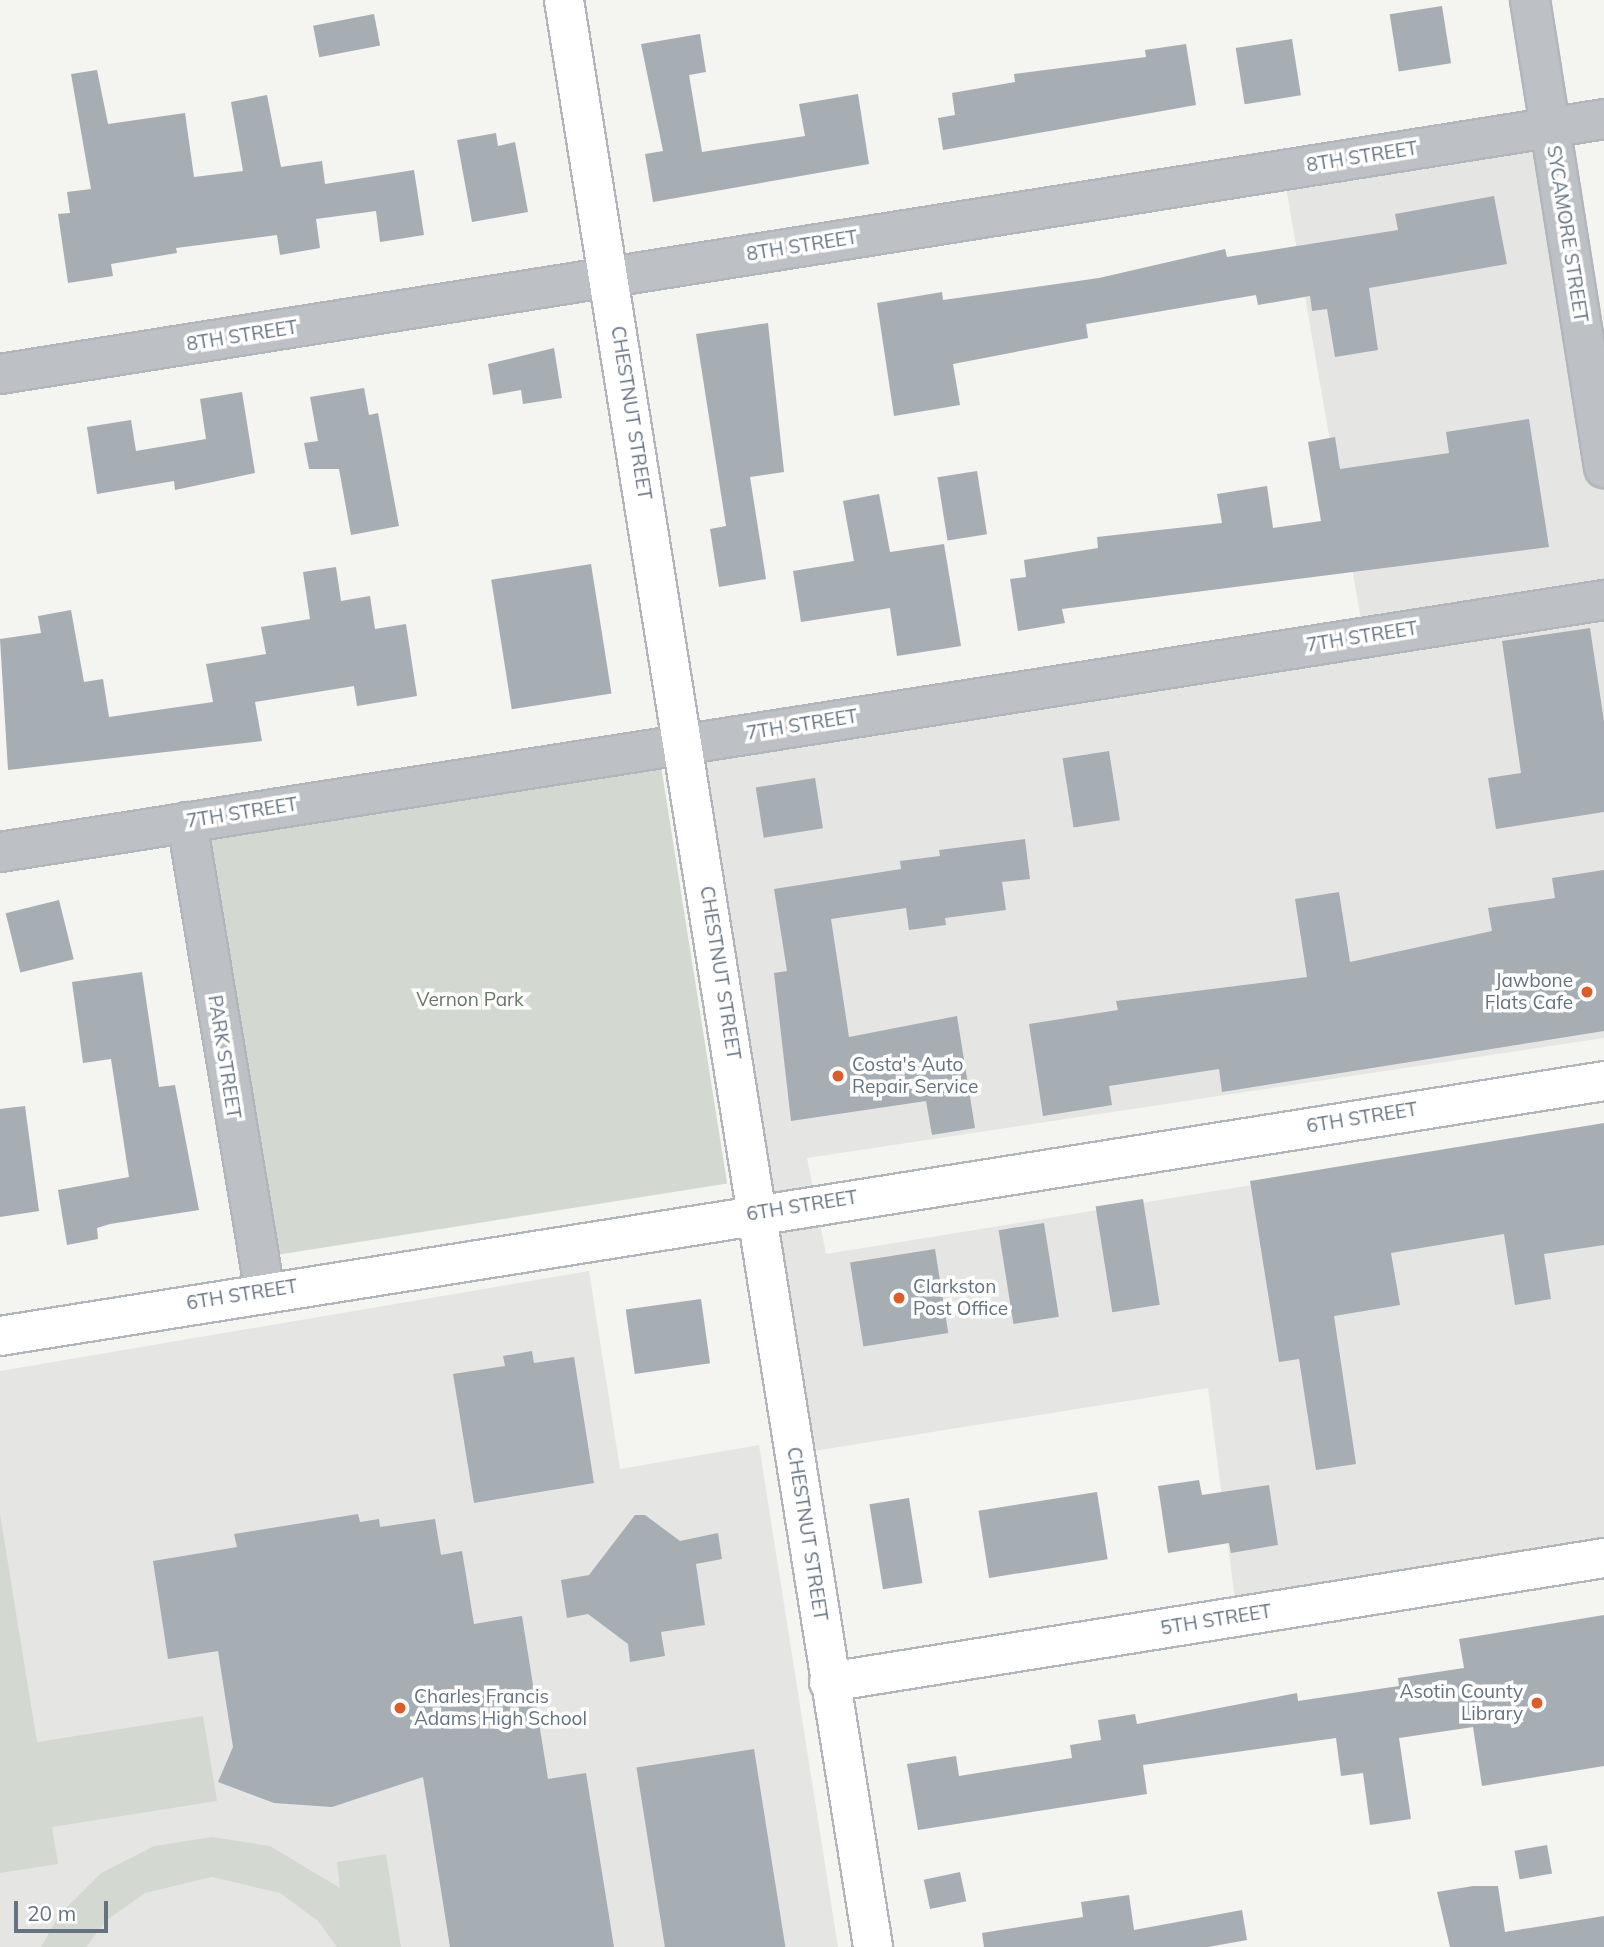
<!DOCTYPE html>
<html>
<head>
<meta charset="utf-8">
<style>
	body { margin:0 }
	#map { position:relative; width:1604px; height:1947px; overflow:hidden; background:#f4f4f0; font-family:Mulish,sans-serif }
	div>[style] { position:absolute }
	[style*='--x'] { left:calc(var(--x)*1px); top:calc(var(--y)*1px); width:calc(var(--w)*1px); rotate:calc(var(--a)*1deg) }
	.built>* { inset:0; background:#e5e6e4 }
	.green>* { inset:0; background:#d3d9d0; transform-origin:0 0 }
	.building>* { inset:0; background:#a6adb3; transform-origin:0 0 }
	.roads { filter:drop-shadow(2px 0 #b2b6bb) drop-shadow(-2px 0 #b2b6bb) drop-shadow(0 2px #b2b6bb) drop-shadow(0 -2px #b2b6bb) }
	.street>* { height:38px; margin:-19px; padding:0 19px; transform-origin:19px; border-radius:19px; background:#bdc0c4 }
	.secondary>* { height:38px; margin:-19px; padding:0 19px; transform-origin:19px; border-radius:19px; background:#fff }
	.primary>* { height:38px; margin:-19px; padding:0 19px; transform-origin:19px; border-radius:19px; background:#fff }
	.dots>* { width:19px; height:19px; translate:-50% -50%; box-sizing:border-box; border:4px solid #fff; border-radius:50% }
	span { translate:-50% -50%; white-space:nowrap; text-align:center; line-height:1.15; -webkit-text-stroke:7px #fff; paint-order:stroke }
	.street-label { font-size:19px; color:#647281 }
	.poi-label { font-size:19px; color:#647281 }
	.right { translate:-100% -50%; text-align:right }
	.left { translate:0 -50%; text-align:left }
	.park-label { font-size:19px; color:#667863 }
	.scale { position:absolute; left:14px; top:1901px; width:94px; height:32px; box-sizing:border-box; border:4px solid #647281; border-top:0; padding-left:9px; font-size:21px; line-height:24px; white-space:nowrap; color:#647281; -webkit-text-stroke:5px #fff; paint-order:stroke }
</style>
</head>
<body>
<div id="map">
	<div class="built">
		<i style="clip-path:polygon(1550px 128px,1604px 468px,1604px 1038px,807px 1158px,826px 1254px,1604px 1128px,1604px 1558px,1237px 1616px,1208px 1388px,795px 1454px,683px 743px,1364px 637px,1283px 170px)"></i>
		<i style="clip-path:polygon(589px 1271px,620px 1469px,759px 1445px,838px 1947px,0 1947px,0 1371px)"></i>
	</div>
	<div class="green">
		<i style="left:658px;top:747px;width:442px;height:477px;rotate:81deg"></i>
		<i style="clip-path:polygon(0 1514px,37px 1742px,203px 1716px,217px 1801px,52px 1827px,58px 1864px,0 1873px)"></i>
		<i style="clip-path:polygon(212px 1837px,270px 1846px,340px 1888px,337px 1862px,386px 1854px,401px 1947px,337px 1947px,318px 1921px,280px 1893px,212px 1877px,145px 1893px,107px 1920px,86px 1947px,41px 1947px,59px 1915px,101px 1873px,154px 1846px)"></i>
	</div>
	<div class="building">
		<i style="left:1442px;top:6px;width:58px;height:53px;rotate:81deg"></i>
		<i style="left:374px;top:14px;width:32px;height:62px;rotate:79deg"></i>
		<i style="clip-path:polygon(700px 34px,706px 72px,689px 75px,702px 152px,805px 136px,799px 104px,858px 94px,869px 164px,653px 202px,645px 154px,663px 151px,641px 44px)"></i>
		<i style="left:1292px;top:39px;width:57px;height:57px;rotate:81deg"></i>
		<i style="clip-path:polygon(1186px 44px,1196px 105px,943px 150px,938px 118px,955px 115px,952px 93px,1015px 82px,1014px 74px,1146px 57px,1145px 50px)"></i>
		<i style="clip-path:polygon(97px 70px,108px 124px,185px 113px,194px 177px,243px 171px,231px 102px,267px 95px,281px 167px,322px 161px,325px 184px,414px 170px,424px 235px,380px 242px,376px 211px,316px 219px,320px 248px,280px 255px,277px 235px,176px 248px,177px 253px,111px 264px,113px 276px,68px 283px,58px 214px,70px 213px,67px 192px,91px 189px,71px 74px)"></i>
		<i style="clip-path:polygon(496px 133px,498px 146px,515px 142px,528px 212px,472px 222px,457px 140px)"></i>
		<i style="clip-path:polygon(1494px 196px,1507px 264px,1369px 288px,1378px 350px,1335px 357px,1327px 309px,1312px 311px,1310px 296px,1258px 305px,1256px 295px,1086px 324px,1088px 338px,953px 364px,960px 405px,894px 416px,877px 303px,942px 292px,943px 300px,1099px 278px,1225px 249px,1227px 257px,1398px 230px,1395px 214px)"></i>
		<i style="clip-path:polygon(768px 323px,784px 472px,750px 477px,766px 579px,719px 587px,710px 529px,726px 526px,696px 334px)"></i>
		<i style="clip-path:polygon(554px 348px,562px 398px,523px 404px,521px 390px,493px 395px,488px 364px)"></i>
		<i style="clip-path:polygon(364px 388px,369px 415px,378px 413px,399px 526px,351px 535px,339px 469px,309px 469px,304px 443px,318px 441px,310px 397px)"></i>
		<i style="clip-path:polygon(242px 392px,255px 473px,175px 490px,174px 481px,97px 494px,87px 427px,131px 420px,136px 451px,206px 439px,200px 399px)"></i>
		<i style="clip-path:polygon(1529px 419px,1549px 547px,1062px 609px,1065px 623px,1018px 631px,1010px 579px,1026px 577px,1024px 560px,1098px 548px,1097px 537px,1222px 523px,1217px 494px,1267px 486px,1273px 528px,1321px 521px,1308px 442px,1335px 437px,1340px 469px,1449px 453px,1446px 432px)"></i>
		<i style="left:977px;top:471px;width:64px;height:40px;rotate:81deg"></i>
		<i style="clip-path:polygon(879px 494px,890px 552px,944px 544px,961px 646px,897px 656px,890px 608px,801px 622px,793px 571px,854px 561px,843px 501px)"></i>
		<i style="left:591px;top:564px;width:131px;height:101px;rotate:81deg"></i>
		<i style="clip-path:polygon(336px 567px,341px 601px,370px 596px,375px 629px,406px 624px,417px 696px,357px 706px,354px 686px,255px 702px,262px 741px,8px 770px,0 639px,41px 633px,38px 616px,71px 610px,84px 682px,103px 679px,109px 717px,213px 702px,206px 664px,266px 654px,261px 627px,310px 619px,303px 572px)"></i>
		<i style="clip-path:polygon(1590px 628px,1604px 721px,1604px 812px,1496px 829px,1488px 778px,1521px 773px,1502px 641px)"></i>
		<i style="left:1109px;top:751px;width:70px;height:47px;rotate:81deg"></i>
		<i style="left:815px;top:778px;width:51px;height:60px;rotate:81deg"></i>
		<i style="clip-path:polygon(1025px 839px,1030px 879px,1002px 882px,1006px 910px,945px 918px,946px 925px,909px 930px,906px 908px,831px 919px,849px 1037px,957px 1016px,975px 1128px,932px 1135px,926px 1101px,791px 1121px,774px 973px,787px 971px,774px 889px,901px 869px,900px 861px,940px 856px,939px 850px)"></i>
		<i style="clip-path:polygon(1604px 870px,1604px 1031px,1222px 1092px,1219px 1069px,1109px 1086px,1112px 1105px,1043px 1116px,1029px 1024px,1118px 1010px,1116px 1001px,1307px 977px,1295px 899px,1339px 892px,1350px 962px,1492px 931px,1488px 908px,1555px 898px,1552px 878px)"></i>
		<i style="left:59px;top:900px;width:61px;height:55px;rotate:76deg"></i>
		<i style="clip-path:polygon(142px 972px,159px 1087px,175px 1085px,199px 1210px,110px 1224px,97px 1228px,98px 1239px,67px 1245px,58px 1190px,129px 1177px,111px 1059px,83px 1063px,72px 982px)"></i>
		<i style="clip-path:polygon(25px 1106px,39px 1211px,0 1217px,0 1109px)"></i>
		<i style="clip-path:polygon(1604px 1123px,1604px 1245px,1544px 1254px,1551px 1299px,1515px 1305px,1504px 1234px,1391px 1253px,1400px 1305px,1334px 1316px,1356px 1464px,1316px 1470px,1299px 1359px,1279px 1362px,1250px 1181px)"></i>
		<i style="left:1143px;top:1199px;width:107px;height:48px;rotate:81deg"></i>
		<i style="left:1044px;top:1223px;width:95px;height:46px;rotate:81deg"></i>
		<i style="left:935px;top:1249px;width:85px;height:86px;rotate:81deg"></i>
		<i style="left:701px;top:1299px;width:65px;height:76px;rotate:82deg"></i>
		<i style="clip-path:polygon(532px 1351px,534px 1363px,574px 1357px,594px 1483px,474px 1503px,453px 1374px,505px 1366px,503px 1356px)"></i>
		<i style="clip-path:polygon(1199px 1480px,1202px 1495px,1269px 1485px,1278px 1545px,1231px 1553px,1229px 1543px,1168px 1553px,1158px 1486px)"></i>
		<i style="left:1097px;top:1492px;width:68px;height:120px;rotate:81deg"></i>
		<i style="left:909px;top:1498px;width:86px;height:40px;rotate:81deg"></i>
		<i style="clip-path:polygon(358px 1514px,360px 1522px,379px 1519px,380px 1527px,435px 1519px,441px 1555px,462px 1551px,474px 1624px,522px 1616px,548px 1779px,586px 1773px,614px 1947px,450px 1947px,423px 1777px,332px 1807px,274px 1803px,218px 1782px,233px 1747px,218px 1651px,168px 1659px,153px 1561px,237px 1547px,234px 1534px)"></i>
		<i style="clip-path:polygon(635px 1515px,645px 1515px,680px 1541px,718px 1533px,722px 1559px,696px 1564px,705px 1625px,661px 1632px,665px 1656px,630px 1662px,628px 1644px,588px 1614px,567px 1618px,561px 1580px,589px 1575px)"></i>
		<i style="clip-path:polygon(1604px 1615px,1604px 1766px,1482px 1786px,1473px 1727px,1399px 1738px,1411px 1819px,1370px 1825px,1363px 1773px,1341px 1776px,1336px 1738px,1143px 1765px,1147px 1794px,918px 1830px,907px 1764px,956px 1756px,959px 1776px,1072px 1758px,1070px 1745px,1101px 1740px,1098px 1720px,1135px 1714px,1137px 1724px,1297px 1693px,1298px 1701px,1399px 1686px,1398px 1678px,1464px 1668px,1459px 1639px)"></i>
		<i style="left:754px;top:1749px;width:201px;height:119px;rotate:81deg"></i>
		<i style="left:1547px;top:1845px;width:29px;height:33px;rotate:80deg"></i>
		<i style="left:960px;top:1872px;width:30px;height:37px;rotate:78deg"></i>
		<i style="clip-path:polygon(1473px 1886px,1498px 1886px,1505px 1932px,1604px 1916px,1604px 1947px,1450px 1947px,1437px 1892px)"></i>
		<i style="clip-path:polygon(1129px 1895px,1134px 1930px,1242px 1910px,1247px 1940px,1208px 1947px,984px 1947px,982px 1933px,1083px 1917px,1081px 1902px)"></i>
	</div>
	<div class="roads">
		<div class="street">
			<i style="--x:1530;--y:0;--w:474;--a:81"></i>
			<i style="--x:0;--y:374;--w:1624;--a:-9.03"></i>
			<i style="--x:187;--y:822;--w:475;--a:80.6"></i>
			<i style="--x:0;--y:852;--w:1624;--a:-8.93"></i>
		</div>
		<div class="secondary">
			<i style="--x:564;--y:0;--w:1971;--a:80.98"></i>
			<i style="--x:829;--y:1682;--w:785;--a:-9.09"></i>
		</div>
		<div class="primary">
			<i style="--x:0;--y:1336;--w:1624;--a:-9.03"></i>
		</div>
	</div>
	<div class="dots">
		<i style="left:1587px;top:992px;background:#dd5c27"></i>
		<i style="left:838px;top:1076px;background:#dd5c27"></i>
		<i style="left:899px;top:1298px;background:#dd5c27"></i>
		<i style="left:1537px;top:1703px;background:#dd5c27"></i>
		<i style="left:400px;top:1708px;background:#dd5c27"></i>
	</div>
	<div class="street-label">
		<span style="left:1362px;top:157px;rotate:-9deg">8TH STREET</span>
		<span style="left:1567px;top:234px;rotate:81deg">SYCAMORE STREET</span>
		<span style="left:802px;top:246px;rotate:-9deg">8TH STREET</span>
		<span style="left:242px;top:336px;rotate:-9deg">8TH STREET</span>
		<span style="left:631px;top:413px;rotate:81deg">CHESTNUT STREET</span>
		<span style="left:1362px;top:637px;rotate:-9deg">7TH STREET</span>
		<span style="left:802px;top:725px;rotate:-9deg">7TH STREET</span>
		<span style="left:242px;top:813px;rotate:-9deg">7TH STREET</span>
		<span style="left:720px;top:973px;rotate:81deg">CHESTNUT STREET</span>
		<span style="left:224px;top:1057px;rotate:81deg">PARK STREET</span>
		<span style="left:1362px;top:1118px;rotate:-9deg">6TH STREET</span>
		<span style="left:802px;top:1206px;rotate:-9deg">6TH STREET</span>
		<span style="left:242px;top:1295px;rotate:-9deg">6TH STREET</span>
		<span style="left:807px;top:1534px;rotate:81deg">CHESTNUT STREET</span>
		<span style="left:1216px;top:1620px;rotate:-9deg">5TH STREET</span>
	</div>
	<div class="poi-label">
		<span class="right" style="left:1573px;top:992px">Jawbone<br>Flats Cafe</span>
		<span class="left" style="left:852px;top:1076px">Costa's Auto<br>Repair Service</span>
		<span class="left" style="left:913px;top:1298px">Clarkston<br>Post Office</span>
		<span class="right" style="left:1523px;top:1703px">Asotin County<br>Library</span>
		<span class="left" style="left:414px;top:1708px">Charles Francis<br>Adams High School</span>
	</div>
	<div class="park-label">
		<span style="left:470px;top:1000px">Vernon Park</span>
	</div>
	<div class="scale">20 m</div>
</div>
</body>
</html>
